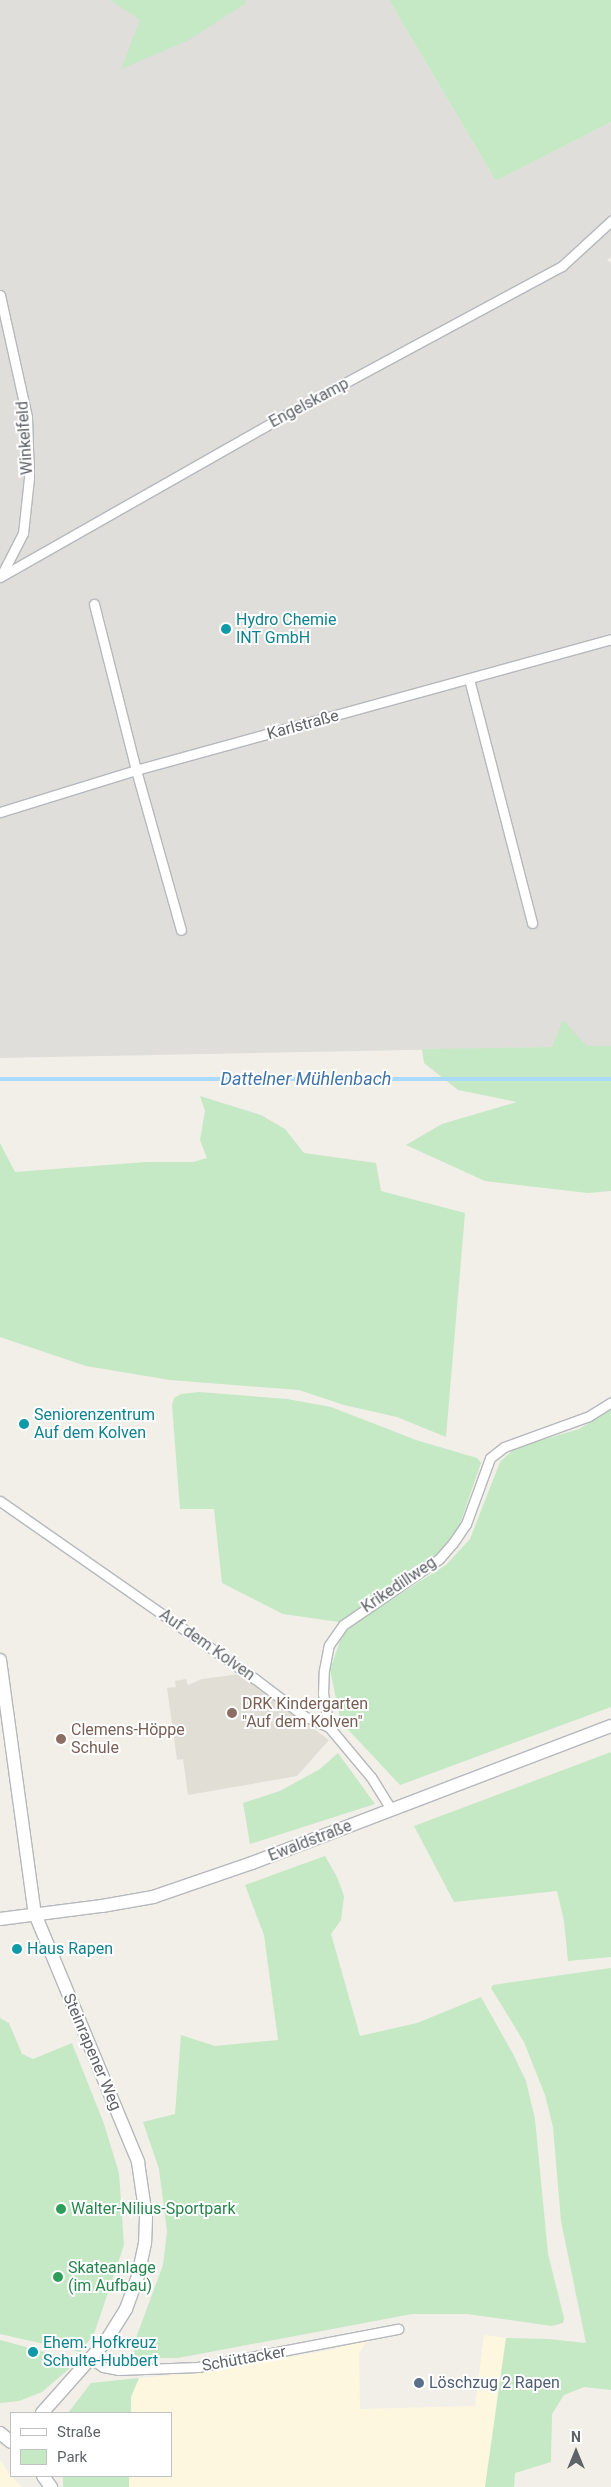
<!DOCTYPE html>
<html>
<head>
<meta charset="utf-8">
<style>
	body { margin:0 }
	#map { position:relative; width:611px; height:2487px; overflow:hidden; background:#f1efe8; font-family:Roboto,sans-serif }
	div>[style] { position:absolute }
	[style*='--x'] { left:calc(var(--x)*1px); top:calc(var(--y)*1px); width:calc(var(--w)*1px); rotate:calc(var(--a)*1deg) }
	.commercial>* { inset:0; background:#fef7e0 }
	.industrial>* { inset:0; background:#e0deda }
	.education>* { inset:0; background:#e1ded6 }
	.green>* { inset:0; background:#c5e8c5; transform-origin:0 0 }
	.stream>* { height:4px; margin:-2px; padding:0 2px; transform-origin:2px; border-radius:2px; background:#aadaff }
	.roads { filter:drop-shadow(1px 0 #b5b8bc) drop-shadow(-1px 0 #b5b8bc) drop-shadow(0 1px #b5b8bc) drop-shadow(0 -1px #b5b8bc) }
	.street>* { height:9px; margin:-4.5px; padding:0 4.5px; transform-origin:4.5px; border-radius:4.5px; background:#fff }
	.secondary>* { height:12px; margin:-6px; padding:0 6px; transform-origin:6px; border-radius:6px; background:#fff }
	.dots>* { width:14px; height:14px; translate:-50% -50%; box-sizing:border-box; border:2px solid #fff; border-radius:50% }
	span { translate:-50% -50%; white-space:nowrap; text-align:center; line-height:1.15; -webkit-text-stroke:4px #fff; paint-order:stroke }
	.street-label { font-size:16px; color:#5f6368 }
	.culture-label { font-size:16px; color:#0d838f }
	.left { translate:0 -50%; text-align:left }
	.education-label { font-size:16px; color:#785e54 }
	.leisure-label { font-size:16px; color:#27864d }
	.service-label { font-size:16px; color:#4e5e75 }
	.water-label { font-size:18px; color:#4174aa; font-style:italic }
	.legend { position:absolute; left:10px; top:2412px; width:162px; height:65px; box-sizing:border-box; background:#fff; border:1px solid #bfc1c3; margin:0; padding:6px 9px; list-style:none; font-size:15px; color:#5f6368 }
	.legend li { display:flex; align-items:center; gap:10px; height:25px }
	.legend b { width:25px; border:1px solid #bfc1c3 }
	.north { position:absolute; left:551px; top:2427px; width:50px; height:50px; -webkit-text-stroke:4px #fff; paint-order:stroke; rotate:0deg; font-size:14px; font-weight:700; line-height:20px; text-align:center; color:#5f6368 }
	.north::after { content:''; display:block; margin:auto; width:18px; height:22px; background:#5f6368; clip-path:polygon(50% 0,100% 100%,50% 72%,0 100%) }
</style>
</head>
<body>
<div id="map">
	<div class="commercial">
		<i style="clip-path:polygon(484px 2335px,506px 2338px,485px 2487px,129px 2487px,129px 2476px,171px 2476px,171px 2413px,131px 2413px,131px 2397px,139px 2378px,198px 2373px,330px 2350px,374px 2338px,364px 2345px,359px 2354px,360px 2409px,475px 2406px)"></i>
		<i style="clip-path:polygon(0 2460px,11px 2476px,22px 2487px,0 2487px)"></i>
	</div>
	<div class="industrial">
		<i style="clip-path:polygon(0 0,389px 0,496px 181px,611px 122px,611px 257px,607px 260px,611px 263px,611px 1046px,0 1058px)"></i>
	</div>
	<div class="education">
		<i style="clip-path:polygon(239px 1674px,329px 1740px,297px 1776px,188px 1795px,183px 1759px,177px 1760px,167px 1688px,176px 1687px,175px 1681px,186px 1679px,188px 1685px,202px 1679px)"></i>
	</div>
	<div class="green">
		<i style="clip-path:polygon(110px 0,245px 0,246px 3px,189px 40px,121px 69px,140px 20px)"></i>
		<i style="clip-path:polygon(389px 0,611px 0,611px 122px,496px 181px)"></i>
		<i style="clip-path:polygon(563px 1020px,587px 1046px,611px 1046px,611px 1191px,588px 1193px,485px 1181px,406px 1145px,442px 1124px,517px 1102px,458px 1090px,424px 1063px,422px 1049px,552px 1047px)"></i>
		<i style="clip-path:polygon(200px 1096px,261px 1115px,285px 1129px,304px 1153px,376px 1163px,381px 1191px,465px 1213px,446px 1437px,397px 1417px,344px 1405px,299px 1390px,170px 1380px,86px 1366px,0 1337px,0 1143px,15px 1172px,146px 1162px,193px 1162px,207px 1158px,200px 1140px,205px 1111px)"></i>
		<i style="clip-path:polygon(199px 1392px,287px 1399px,331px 1407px,416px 1440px,477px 1458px,481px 1463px,459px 1527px,447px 1547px,339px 1622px,283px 1614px,222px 1583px,214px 1509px,180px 1509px,172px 1405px,174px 1398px,181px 1394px)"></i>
		<i style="clip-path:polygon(611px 1410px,611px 1707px,400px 1785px,341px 1722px,330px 1670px,344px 1629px,446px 1565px,470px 1539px,500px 1462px,515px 1448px,579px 1429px)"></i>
		<i style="clip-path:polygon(611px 1752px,611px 1957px,568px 1961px,564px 1921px,557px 1891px,454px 1902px,414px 1826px)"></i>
		<i style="clip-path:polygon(338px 1753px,375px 1804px,250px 1844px,243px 1803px,280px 1791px,320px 1769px)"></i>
		<i style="clip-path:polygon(325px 1856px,337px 1877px,344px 1896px,341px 1920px,331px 1934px,360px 2036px,417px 2023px,481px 1997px,513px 2054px,526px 2081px,535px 2119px,548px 2254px,564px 2318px,563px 2323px,552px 2326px,467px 2314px,412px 2314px,178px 2358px,135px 2358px,133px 2346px,163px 2265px,167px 2231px,159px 2169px,143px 2122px,175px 2114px,181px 2035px,215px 2046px,278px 2040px,264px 1935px,245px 1885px)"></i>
		<i style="clip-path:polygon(611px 1968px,611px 2390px,584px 2387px,564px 2395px,552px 2414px,551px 2462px,515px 2473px,514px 2487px,485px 2487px,506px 2338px,548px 2339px,586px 2343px,561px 2221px,553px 2127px,545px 2095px,524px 2042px,491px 1988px,493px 1985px)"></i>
		<i style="clip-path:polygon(0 2018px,9px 2023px,22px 2054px,33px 2059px,72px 2043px,104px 2124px,119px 2173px,124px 2245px,94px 2334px,80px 2352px,0 2334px)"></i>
		<i style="clip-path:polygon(0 2340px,78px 2361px,42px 2392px,19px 2401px,0 2403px)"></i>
		<i style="clip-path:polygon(139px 2378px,131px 2397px,131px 2413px,68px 2413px,91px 2383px)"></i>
		<i style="left:63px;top:2476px;width:66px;height:13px"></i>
	</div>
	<div class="stream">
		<i style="--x:0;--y:1079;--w:611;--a:0"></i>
	</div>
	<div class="roads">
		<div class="street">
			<i style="--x:0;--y:295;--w:125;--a:77.5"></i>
			<i style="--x:27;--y:417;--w:61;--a:88.1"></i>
			<i style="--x:29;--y:478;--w:55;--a:96.2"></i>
			<i style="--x:23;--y:533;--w:48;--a:117.1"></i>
			<i style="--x:0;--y:577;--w:332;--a:-29.6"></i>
			<i style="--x:289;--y:413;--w:310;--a:-28.3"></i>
			<i style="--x:562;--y:266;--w:67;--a:-42.6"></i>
			<i style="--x:94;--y:604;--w:171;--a:75.8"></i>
			<i style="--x:136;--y:770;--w:166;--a:74.3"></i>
			<i style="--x:469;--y:679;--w:252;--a:75.5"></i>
			<i style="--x:0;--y:812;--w:142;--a:-17.2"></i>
			<i style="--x:136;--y:770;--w:493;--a:-15.4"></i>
			<i style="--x:0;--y:1501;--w:310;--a:34.9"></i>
			<i style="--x:254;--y:1678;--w:63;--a:37.2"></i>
			<i style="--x:304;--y:1716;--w:27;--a:24"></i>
			<i style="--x:329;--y:1727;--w:65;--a:50"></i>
			<i style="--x:371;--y:1777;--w:39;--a:58"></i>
			<i style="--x:329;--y:1727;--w:34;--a:-100"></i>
			<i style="--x:323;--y:1694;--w:24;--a:-88"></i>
			<i style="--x:324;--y:1670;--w:25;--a:-79"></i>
			<i style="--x:329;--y:1645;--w:24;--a:-55"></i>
			<i style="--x:343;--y:1625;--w:116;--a:-34.5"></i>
			<i style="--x:439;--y:1559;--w:21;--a:-49"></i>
			<i style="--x:453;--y:1543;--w:23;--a:-56"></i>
			<i style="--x:466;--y:1524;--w:70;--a:-70"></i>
			<i style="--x:490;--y:1458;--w:18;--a:-38"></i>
			<i style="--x:504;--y:1447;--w:90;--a:-20"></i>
			<i style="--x:589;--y:1416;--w:26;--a:-32"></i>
			<i style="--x:91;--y:2359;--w:14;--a:34"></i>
			<i style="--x:103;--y:2367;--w:15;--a:11"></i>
			<i style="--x:118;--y:2370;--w:80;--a:-2.1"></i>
			<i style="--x:198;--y:2367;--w:204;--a:-10.8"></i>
		</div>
		<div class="secondary">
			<i style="--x:0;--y:1660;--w:256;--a:82.2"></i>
			<i style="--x:35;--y:1914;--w:269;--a:67.4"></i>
			<i style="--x:138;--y:2162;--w:56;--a:81.7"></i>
			<i style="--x:146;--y:2217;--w:26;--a:92"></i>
			<i style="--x:145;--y:2243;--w:34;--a:102"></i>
			<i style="--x:138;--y:2276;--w:35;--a:110"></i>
			<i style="--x:126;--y:2309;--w:39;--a:122"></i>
			<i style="--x:105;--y:2342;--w:95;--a:131.6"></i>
			<i style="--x:0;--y:1919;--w:103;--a:-7.3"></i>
			<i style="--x:102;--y:1906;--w:52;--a:-10"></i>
			<i style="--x:153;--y:1897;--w:105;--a:-19"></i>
			<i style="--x:252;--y:1863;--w:384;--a:-20.9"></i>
			<i style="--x:0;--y:2433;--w:14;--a:39"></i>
			<i style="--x:43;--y:2476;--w:14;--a:54"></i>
		</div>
	</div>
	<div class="dots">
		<i style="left:226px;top:629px;background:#0f9aa8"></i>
		<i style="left:24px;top:1424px;background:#0f9aa8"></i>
		<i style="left:232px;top:1713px;background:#8d6e63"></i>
		<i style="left:61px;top:1739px;background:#8d6e63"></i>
		<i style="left:17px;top:1949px;background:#0f9aa8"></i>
		<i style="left:61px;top:2209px;background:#2e9e5b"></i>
		<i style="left:58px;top:2277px;background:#2e9e5b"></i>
		<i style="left:33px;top:2352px;background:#0f9aa8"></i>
		<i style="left:419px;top:2383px;background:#5c6f8a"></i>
	</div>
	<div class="street-label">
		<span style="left:309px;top:403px;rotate:-28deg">Engelskamp</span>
		<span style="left:25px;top:438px;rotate:-94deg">Winkelfeld</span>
		<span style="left:303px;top:725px;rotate:-15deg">Karlstraße</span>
		<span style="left:399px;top:1585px;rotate:-34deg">Krikedillweg</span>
		<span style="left:207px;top:1645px;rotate:35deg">Auf dem Kolven</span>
		<span style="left:310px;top:1841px;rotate:-21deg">Ewaldstraße</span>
		<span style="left:92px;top:2052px;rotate:67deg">Steinrapener Weg</span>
		<span style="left:244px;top:2359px;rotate:-10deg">Schüttacker</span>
	</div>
	<div class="culture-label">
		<span class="left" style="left:236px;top:629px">Hydro Chemie<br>INT GmbH</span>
		<span class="left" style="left:34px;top:1424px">Seniorenzentrum<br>Auf dem Kolven</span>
		<span class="left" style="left:27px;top:1949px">Haus Rapen</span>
		<span class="left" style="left:43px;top:2352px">Ehem. Hofkreuz<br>Schulte-Hubbert</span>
	</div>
	<div class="education-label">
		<span class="left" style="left:242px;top:1713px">DRK Kindergarten<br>"Auf dem Kolven"</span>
		<span class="left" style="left:71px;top:1739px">Clemens-Höppe<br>Schule</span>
	</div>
	<div class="leisure-label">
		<span class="left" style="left:71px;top:2209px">Walter-Nilius-Sportpark</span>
		<span class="left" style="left:68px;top:2277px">Skateanlage<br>(im Aufbau)</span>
	</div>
	<div class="service-label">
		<span class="left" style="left:429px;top:2383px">Löschzug 2 Rapen</span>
	</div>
	<div class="water-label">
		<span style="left:306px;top:1079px">Dattelner Mühlenbach</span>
	</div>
	<ul class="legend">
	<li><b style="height:6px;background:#fff"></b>Straße</li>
	<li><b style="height:14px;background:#c5e8c5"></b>Park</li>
	</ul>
	<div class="north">N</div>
</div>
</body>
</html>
